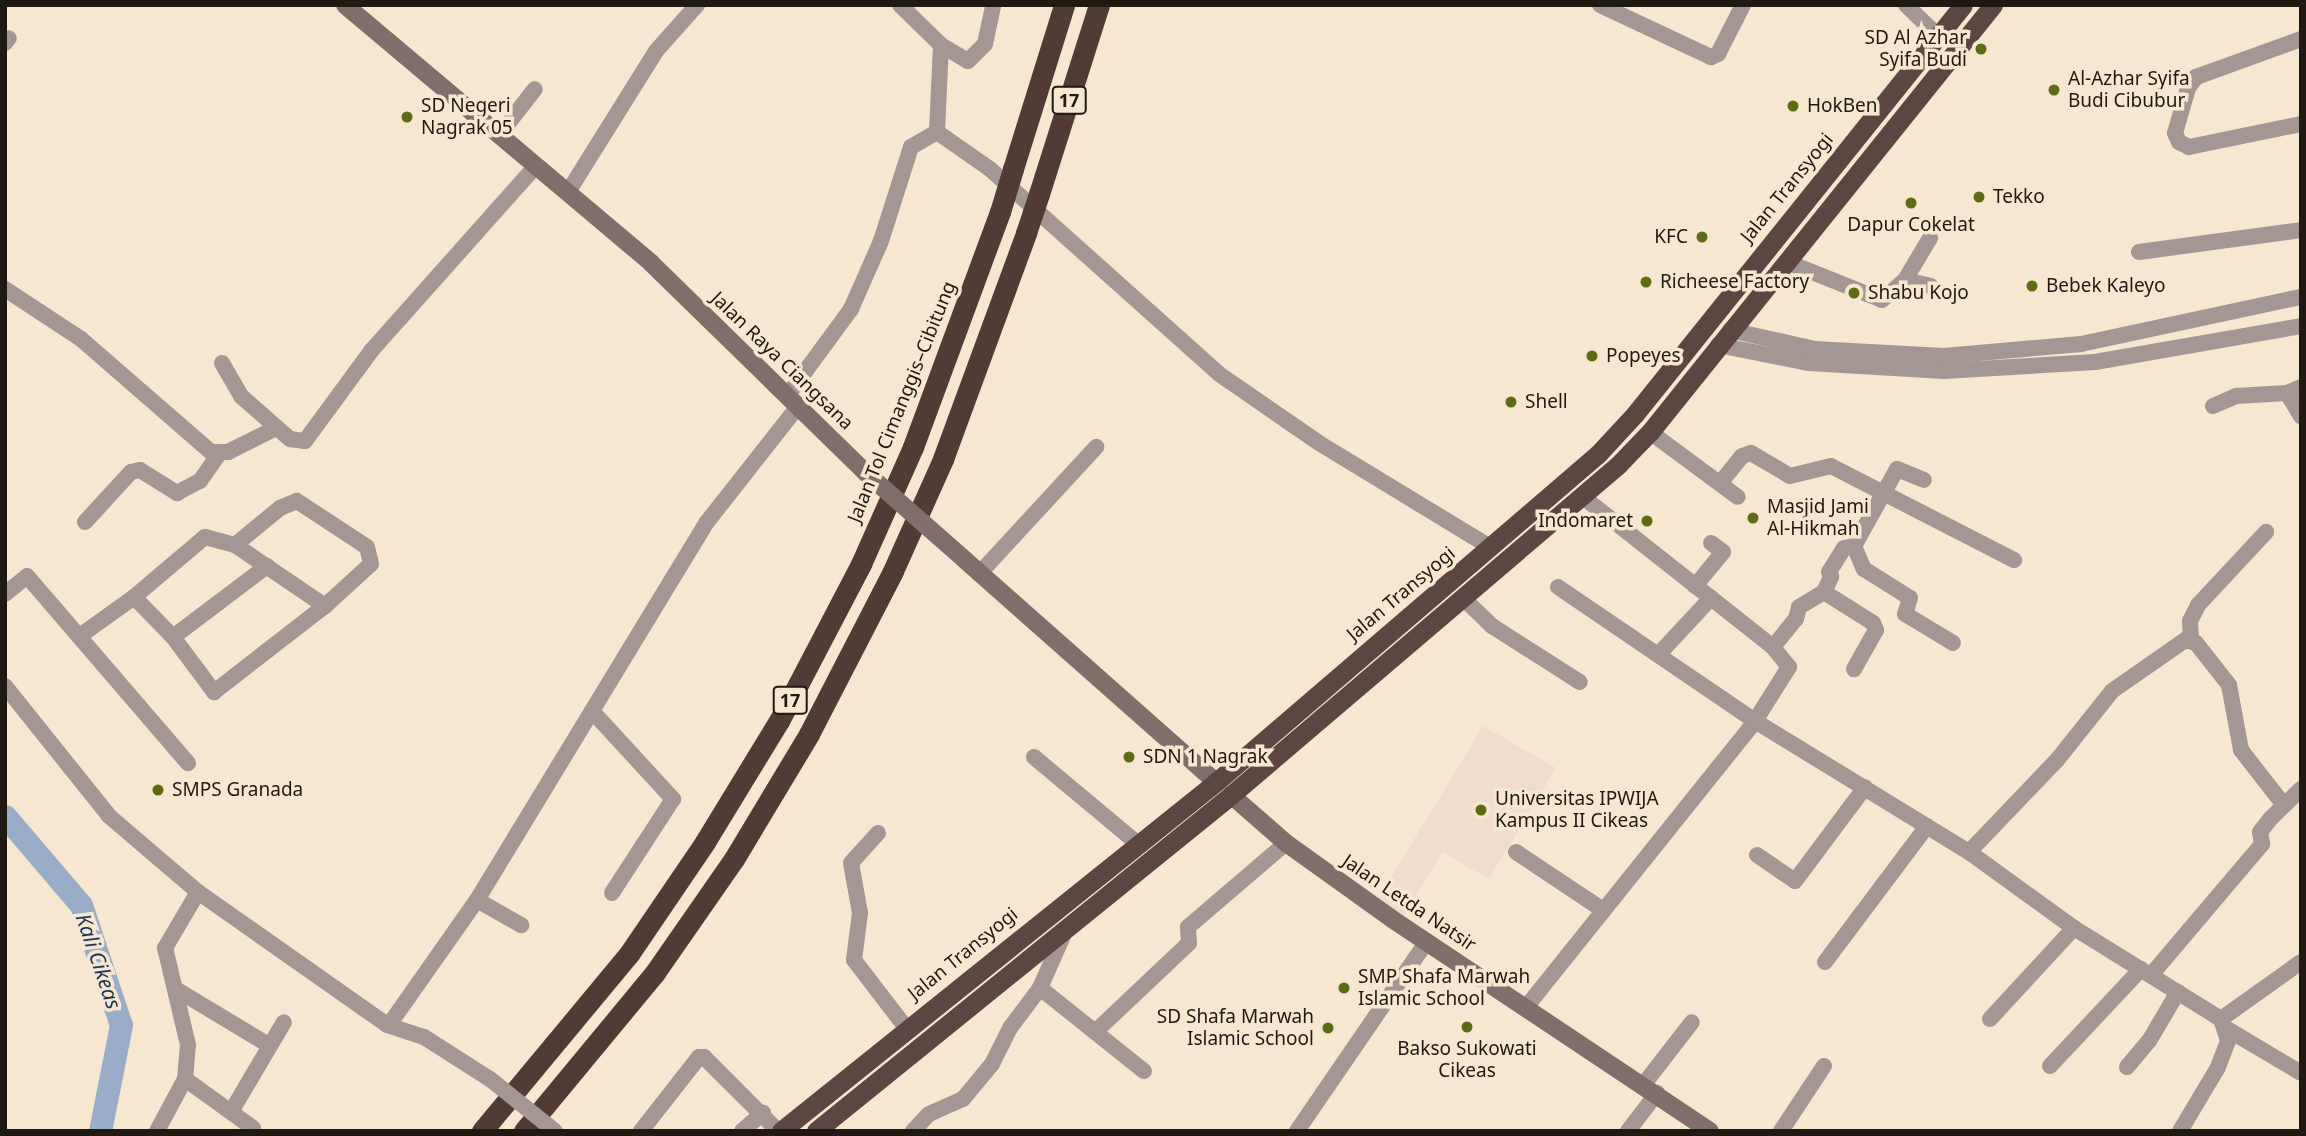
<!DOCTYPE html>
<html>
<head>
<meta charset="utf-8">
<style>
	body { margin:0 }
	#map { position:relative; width:2306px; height:1136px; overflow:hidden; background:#f7e7d0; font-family:"Noto Sans",sans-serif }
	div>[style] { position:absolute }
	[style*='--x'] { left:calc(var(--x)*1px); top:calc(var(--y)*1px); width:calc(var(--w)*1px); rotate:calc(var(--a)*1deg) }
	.education>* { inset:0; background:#efdccc }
	.river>* { height:23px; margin:-11.5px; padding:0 11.5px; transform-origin:11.5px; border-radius:11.5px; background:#9aadc8 }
	.minor>* { height:16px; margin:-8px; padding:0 8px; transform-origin:8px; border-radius:8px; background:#a39693 }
	.secondary>* { height:18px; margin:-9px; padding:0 9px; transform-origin:9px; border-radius:9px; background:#806e6a }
	.trunk>* { height:19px; margin:-9.5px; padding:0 9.5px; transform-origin:9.5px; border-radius:9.5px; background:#5d4641 }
	.motorway>* { height:21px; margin:-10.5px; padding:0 10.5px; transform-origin:10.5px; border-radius:10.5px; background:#523b35 }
	.minor-bridge>* { height:16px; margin:-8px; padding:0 8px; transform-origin:8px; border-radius:8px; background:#a39693 }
	.secondary-bridge>* { height:18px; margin:-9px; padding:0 9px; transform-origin:9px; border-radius:9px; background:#806e6a }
	.motorway-bridge>* { height:21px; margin:-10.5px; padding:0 10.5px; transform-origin:10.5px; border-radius:10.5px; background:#523b35 }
	.dots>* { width:19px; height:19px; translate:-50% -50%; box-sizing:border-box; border:4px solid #f7e7d0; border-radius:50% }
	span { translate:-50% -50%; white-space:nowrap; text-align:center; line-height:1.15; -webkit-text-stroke:7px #f7e7d0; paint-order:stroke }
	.shield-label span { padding:2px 5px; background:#f7e7d0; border:2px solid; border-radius:5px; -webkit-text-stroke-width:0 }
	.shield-label { font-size:18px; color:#1f1911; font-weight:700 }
	.poi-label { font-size:19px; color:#1f1911 }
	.right { translate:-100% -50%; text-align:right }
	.left { translate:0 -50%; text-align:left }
	.street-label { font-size:19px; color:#1f1911 }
	.water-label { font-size:21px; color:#183358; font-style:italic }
	.frame { position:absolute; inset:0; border:7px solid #1f1911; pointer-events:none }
</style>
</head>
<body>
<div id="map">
	<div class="education">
		<i style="clip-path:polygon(1483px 726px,1556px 768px,1489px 879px,1442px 852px,1402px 920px,1376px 902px)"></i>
	</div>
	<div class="river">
		<i style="--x:5;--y:816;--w:117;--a:49.5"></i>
		<i style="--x:81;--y:905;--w:126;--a:71.6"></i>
		<i style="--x:121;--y:1025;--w:108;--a:101.2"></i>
	</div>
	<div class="minor">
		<i style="--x:900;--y:5;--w:57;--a:44.3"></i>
		<i style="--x:941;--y:45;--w:31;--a:31"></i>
		<i style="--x:968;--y:61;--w:24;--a:-45"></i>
		<i style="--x:985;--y:44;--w:40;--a:-78"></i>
		<i style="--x:1600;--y:5;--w:123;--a:25.1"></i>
		<i style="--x:1711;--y:57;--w:8;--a:-23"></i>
		<i style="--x:1718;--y:54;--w:55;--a:-63"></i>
		<i style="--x:1906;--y:5;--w:46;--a:44.1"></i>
		<i style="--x:2301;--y:39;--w:112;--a:160.1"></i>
		<i style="--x:2196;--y:77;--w:14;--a:126"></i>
		<i style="--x:2188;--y:88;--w:47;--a:106.1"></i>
		<i style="--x:2175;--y:133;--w:10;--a:66"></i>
		<i style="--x:2179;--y:142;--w:11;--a:27"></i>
		<i style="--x:2189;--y:147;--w:114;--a:-11.6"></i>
		<i style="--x:5;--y:43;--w:6;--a:-51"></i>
		<i style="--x:937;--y:132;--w:65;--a:34.9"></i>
		<i style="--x:990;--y:169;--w:307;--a:41.8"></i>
		<i style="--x:1219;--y:374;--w:121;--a:34.6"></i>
		<i style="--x:1319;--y:443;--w:200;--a:31.3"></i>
		<i style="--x:937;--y:132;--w:87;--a:-87.4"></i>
		<i style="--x:499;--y:135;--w:58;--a:-52"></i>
		<i style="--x:568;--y:192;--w:166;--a:-58"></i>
		<i style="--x:656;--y:51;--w:62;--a:-48.3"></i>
		<i style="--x:2139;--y:252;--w:163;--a:-7.7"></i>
		<i style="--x:1787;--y:262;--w:102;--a:21.8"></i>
		<i style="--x:1882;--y:300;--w:30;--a:-41"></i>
		<i style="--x:1905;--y:280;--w:49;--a:-59.2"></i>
		<i style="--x:1905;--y:280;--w:26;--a:13"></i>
		<i style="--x:5;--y:289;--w:91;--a:33.3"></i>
		<i style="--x:81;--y:339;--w:172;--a:41"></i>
		<i style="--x:211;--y:452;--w:17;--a:0"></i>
		<i style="--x:228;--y:452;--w:54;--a:-26.6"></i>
		<i style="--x:1730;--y:330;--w:86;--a:12.7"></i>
		<i style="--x:1814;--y:349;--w:130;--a:3.1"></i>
		<i style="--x:1944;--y:356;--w:138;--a:-5"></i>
		<i style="--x:2081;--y:344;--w:225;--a:-12.1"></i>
		<i style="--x:1718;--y:345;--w:93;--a:11.2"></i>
		<i style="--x:1809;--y:363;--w:135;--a:3.4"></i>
		<i style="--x:1944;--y:371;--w:151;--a:-3.4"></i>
		<i style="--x:2095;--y:362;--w:209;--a:-9.9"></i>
		<i style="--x:222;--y:363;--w:39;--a:60"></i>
		<i style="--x:242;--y:397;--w:64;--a:41.2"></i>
		<i style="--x:290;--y:439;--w:15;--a:8"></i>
		<i style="--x:305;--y:441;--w:112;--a:-53.7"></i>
		<i style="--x:371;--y:351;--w:248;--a:-48.3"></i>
		<i style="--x:2287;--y:393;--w:27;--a:59"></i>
		<i style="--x:788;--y:395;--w:107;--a:-53.8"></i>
		<i style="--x:851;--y:309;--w:74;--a:-66.2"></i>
		<i style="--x:881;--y:241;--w:99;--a:-72.3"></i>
		<i style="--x:911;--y:147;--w:30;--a:-30"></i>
		<i style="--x:2213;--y:406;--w:25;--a:-23"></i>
		<i style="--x:2236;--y:396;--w:51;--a:-3.4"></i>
		<i style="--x:2287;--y:393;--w:15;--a:-23"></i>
		<i style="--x:1650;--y:432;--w:109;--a:36.5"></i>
		<i style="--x:1721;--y:482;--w:33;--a:-51"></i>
		<i style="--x:1742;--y:456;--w:9;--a:-18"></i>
		<i style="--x:1751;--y:453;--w:45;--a:30.5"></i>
		<i style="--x:1790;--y:476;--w:42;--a:-13.7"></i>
		<i style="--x:1831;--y:466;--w:206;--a:27.2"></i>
		<i style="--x:85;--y:522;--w:68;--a:-47.4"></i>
		<i style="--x:131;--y:472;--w:9;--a:-13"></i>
		<i style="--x:140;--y:470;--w:44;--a:31.9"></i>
		<i style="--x:177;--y:493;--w:26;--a:-28"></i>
		<i style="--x:200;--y:481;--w:33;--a:-55"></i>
		<i style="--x:1854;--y:546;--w:25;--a:67"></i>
		<i style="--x:1864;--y:569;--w:54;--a:32.2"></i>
		<i style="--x:1910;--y:598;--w:17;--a:107"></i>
		<i style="--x:1905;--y:614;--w:56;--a:31.1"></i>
		<i style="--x:1854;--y:546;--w:88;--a:-60.8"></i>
		<i style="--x:1897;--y:469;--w:29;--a:22"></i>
		<i style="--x:979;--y:574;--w:173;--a:-47.3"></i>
		<i style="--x:1695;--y:586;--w:44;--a:-50.5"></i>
		<i style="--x:1723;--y:552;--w:15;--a:-143"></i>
		<i style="--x:1558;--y:587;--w:238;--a:34.2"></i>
		<i style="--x:1755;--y:721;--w:251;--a:31.5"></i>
		<i style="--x:1969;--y:852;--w:130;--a:35.9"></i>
		<i style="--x:2074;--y:928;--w:173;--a:31.8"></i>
		<i style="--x:2221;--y:1019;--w:23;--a:72"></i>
		<i style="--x:2228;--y:1041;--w:30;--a:111"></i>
		<i style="--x:2217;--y:1069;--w:72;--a:120.8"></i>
		<i style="--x:1824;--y:592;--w:58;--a:32.3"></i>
		<i style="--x:1873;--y:623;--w:8;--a:67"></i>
		<i style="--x:1876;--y:630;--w:45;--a:119.4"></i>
		<i style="--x:5;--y:594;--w:28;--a:-39"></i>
		<i style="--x:27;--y:576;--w:247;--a:49.3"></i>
		<i style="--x:134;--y:597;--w:93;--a:-40.2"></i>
		<i style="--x:205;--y:537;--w:31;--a:15"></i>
		<i style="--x:235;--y:545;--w:109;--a:34.1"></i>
		<i style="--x:325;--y:606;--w:62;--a:-42.4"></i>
		<i style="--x:371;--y:564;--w:17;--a:-103"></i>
		<i style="--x:367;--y:547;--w:84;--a:-146.7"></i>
		<i style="--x:297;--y:501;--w:18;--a:158"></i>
		<i style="--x:280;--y:508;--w:58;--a:140.6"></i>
		<i style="--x:1464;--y:599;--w:39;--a:44"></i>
		<i style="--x:1492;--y:626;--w:104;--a:32.5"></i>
		<i style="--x:81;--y:635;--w:65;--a:-35.6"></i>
		<i style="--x:134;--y:597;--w:56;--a:45.7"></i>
		<i style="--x:173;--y:637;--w:69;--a:53.3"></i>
		<i style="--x:214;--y:692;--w:140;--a:-37.8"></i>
		<i style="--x:173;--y:637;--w:118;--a:-37.1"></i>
		<i style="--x:2191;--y:640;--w:19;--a:-93"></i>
		<i style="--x:2190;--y:621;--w:18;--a:-63"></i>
		<i style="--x:2198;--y:605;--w:100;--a:-47"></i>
		<i style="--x:1773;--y:647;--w:36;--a:-51"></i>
		<i style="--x:1796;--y:619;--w:12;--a:-76"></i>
		<i style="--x:1799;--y:607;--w:29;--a:-31"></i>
		<i style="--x:1824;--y:592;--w:17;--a:-65"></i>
		<i style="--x:1831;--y:577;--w:5;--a:-112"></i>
		<i style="--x:1829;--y:572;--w:28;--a:-58"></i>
		<i style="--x:1844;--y:548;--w:10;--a:-11"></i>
		<i style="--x:1658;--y:655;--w:78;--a:-47.1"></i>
		<i style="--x:5;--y:686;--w:166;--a:51.3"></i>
		<i style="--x:109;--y:816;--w:117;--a:40.5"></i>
		<i style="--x:198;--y:892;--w:231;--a:35.1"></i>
		<i style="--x:387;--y:1025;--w:39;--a:18"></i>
		<i style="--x:424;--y:1037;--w:78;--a:32.5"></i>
		<i style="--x:592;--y:711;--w:120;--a:47.4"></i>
		<i style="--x:673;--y:799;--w:112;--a:123"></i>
		<i style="--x:1034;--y:757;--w:134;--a:39.9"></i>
		<i style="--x:878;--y:833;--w:40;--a:132"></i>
		<i style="--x:851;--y:863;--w:51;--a:79.8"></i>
		<i style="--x:860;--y:913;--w:47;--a:97.3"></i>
		<i style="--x:854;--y:960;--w:87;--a:52.5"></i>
		<i style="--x:1516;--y:852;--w:105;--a:33.7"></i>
		<i style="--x:1969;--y:852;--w:127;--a:-46.3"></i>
		<i style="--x:2057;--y:760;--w:88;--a:-51.4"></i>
		<i style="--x:2112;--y:691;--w:89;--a:-34.9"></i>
		<i style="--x:2185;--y:640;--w:11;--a:15"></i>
		<i style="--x:2196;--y:643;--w:53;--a:51.8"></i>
		<i style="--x:2229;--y:685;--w:66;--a:79.5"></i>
		<i style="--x:2241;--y:750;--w:68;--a:52.1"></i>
		<i style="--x:1757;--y:855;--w:46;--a:34.4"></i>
		<i style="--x:1795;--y:881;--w:117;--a:-53.3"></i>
		<i style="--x:477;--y:900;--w:51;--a:29.6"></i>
		<i style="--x:1825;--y:962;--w:170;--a:-53.1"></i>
		<i style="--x:2151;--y:975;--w:172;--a:-49.7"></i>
		<i style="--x:2262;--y:844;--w:12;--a:-99"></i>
		<i style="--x:2260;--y:832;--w:16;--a:-52"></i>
		<i style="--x:2270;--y:819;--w:43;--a:-44.1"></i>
		<i style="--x:1040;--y:988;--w:64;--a:-66.2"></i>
		<i style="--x:179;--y:991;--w:106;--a:31.1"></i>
		<i style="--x:1527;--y:1006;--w:365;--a:-51.3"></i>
		<i style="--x:1755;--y:721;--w:64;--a:-57.8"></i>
		<i style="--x:1789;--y:667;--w:26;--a:-129"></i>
		<i style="--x:1773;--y:647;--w:242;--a:-141.7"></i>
		<i style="--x:1990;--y:1019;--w:124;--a:-47.3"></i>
		<i style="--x:2221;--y:1019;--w:98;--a:-35.5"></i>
		<i style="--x:389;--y:1025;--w:153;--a:-54.9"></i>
		<i style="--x:477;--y:900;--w:442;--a:-58.7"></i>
		<i style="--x:707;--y:522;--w:149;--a:-51.8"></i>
		<i style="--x:2227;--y:1029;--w:86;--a:30.7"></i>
		<i style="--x:1095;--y:1032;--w:129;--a:-43.4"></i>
		<i style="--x:1189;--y:943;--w:16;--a:-94"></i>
		<i style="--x:1188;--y:927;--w:129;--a:-40.6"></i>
		<i style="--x:2050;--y:1066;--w:133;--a:-46.8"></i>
		<i style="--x:2127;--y:1067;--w:34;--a:-50"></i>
		<i style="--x:2149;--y:1041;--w:57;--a:-59.4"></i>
		<i style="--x:185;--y:1079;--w:84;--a:35.8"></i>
		<i style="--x:1644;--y:1084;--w:78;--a:-52.3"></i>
		<i style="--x:231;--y:1112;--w:104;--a:-59.5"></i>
		<i style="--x:157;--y:1131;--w:59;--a:-61.7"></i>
		<i style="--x:185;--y:1079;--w:34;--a:-85"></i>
		<i style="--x:188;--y:1045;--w:100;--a:-103.3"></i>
		<i style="--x:165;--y:948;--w:65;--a:-59.5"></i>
		<i style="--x:641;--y:1131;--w:94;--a:-51.9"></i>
		<i style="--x:699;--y:1057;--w:5;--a:0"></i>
		<i style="--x:704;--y:1057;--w:105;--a:45"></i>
		<i style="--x:742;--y:1131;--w:28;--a:-41"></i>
		<i style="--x:913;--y:1131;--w:23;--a:-47"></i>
		<i style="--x:929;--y:1114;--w:37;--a:-24"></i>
		<i style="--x:963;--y:1099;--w:45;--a:-50.4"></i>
		<i style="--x:992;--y:1064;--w:40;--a:-63.4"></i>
		<i style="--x:1010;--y:1028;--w:50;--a:-53.1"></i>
		<i style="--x:1040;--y:988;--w:133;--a:38.6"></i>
		<i style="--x:1297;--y:1131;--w:230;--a:-55.6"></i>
		<i style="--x:1628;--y:1131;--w:48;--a:-52.7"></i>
		<i style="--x:1781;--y:1131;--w:78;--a:-56.5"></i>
	</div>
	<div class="secondary">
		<i style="--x:345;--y:5;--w:400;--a:40.1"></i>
		<i style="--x:651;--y:263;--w:299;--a:44.3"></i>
		<i style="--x:965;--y:560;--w:335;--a:41.5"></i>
		<i style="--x:1231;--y:795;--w:73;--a:41.1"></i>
		<i style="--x:1286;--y:843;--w:130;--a:35.6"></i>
		<i style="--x:1392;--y:919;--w:382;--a:33.7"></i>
	</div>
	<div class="trunk">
		<i style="--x:781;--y:1131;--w:558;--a:-38.74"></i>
		<i style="--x:1216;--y:782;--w:503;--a:-40.65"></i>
		<i style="--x:1598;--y:454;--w:54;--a:-47.2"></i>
		<i style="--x:1635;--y:414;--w:524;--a:-51.27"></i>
		<i style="--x:816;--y:1131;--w:534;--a:-38.99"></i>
		<i style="--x:1231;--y:795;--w:509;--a:-40.45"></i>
		<i style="--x:1618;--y:465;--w:46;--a:-45.9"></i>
		<i style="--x:1650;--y:432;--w:548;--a:-51.23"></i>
	</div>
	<div class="motorway">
		<i style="--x:1013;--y:169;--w:172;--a:-72.7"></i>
		<i style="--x:1039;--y:194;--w:198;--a:-72.4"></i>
		<i style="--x:482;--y:1131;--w:230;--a:-50.3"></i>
		<i style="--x:629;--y:954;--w:135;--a:-55.8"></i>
		<i style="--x:705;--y:842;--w:142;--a:-58.6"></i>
		<i style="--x:779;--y:721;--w:177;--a:-62.4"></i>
		<i style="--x:861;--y:564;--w:128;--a:-66"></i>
		<i style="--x:913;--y:447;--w:251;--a:-69.7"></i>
		<i style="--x:524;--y:1131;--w:204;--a:-50.4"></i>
		<i style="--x:654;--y:974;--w:140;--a:-55.2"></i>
		<i style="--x:734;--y:859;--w:146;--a:-59"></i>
		<i style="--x:809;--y:734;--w:183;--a:-62.7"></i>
		<i style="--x:893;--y:571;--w:123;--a:-65.9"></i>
		<i style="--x:943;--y:459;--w:241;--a:-69.8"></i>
	</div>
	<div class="minor-bridge">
		<i style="--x:490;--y:1079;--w:83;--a:38.7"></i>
	</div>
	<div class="secondary-bridge">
		<i style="--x:865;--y:472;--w:133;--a:41.3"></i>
	</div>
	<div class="motorway-bridge">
		<i style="--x:1000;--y:212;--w:45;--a:-73.2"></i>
		<i style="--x:1026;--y:233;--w:41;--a:-71.6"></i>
	</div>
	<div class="dots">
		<i style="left:1981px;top:49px;background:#5d6b14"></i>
		<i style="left:2054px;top:90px;background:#5d6b14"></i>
		<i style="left:1793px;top:106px;background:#5d6b14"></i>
		<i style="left:407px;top:117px;background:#5d6b14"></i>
		<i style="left:1979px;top:197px;background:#5d6b14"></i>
		<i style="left:1911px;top:203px;background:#5d6b14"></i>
		<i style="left:1702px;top:237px;background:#5d6b14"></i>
		<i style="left:1646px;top:282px;background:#5d6b14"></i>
		<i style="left:2032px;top:286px;background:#5d6b14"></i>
		<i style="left:1854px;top:293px;background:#5d6b14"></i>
		<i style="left:1592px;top:356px;background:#5d6b14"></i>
		<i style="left:1511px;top:402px;background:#5d6b14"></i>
		<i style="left:1753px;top:518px;background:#5d6b14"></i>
		<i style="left:1647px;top:521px;background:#5d6b14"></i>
		<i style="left:1129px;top:757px;background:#5d6b14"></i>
		<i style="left:158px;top:790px;background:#5d6b14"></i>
		<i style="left:1481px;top:810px;background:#5d6b14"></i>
		<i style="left:1344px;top:988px;background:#5d6b14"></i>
		<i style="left:1467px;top:1027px;background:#5d6b14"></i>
		<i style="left:1328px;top:1028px;background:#5d6b14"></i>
	</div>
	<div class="shield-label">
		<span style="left:1069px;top:100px">17</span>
		<span style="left:790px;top:700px">17</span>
	</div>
	<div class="poi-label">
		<span class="right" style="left:1967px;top:49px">SD Al Azhar<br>Syifa Budi</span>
		<span class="left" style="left:2068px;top:90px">Al-Azhar Syifa<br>Budi Cibubur</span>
		<span class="left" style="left:421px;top:117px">SD Negeri<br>Nagrak 05</span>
		<span class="left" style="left:1807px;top:106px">HokBen</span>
		<span class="left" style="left:1993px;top:197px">Tekko</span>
		<span style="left:1911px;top:225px">Dapur Cokelat</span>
		<span class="right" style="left:1688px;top:237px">KFC</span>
		<span class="left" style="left:1660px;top:282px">Richeese Factory</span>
		<span class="left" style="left:2046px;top:286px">Bebek Kaleyo</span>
		<span class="left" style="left:1868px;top:293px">Shabu Kojo</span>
		<span class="left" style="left:1606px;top:356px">Popeyes</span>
		<span class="left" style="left:1525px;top:402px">Shell</span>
		<span class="left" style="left:1767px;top:518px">Masjid Jami<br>Al-Hikmah</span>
		<span class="right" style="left:1633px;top:521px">Indomaret</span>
		<span class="left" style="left:1143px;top:757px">SDN 1 Nagrak</span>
		<span class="left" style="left:172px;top:790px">SMPS Granada</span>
		<span class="left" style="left:1495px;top:810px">Universitas IPWIJA<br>Kampus II Cikeas</span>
		<span class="left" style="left:1358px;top:988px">SMP Shafa Marwah<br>Islamic School</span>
		<span class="right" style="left:1314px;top:1028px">SD Shafa Marwah<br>Islamic School</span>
		<span style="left:1467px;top:1060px">Bakso Sukowati<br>Cikeas</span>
	</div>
	<div class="street-label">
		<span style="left:1787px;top:188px;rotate:-51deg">Jalan Transyogi</span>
		<span style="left:782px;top:361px;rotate:44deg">Jalan Raya Ciangsana</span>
		<span style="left:902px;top:402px;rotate:-68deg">Jalan Tol Cimanggis–Cibitung</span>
		<span style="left:1401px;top:594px;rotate:-40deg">Jalan Transyogi</span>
		<span style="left:1409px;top:903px;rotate:34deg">Jalan Letda Natsir</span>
		<span style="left:963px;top:954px;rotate:-39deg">Jalan Transyogi</span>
	</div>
	<div class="water-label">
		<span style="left:99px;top:961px;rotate:71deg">Kali Cikeas</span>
	</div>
	<div class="frame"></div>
</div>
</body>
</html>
